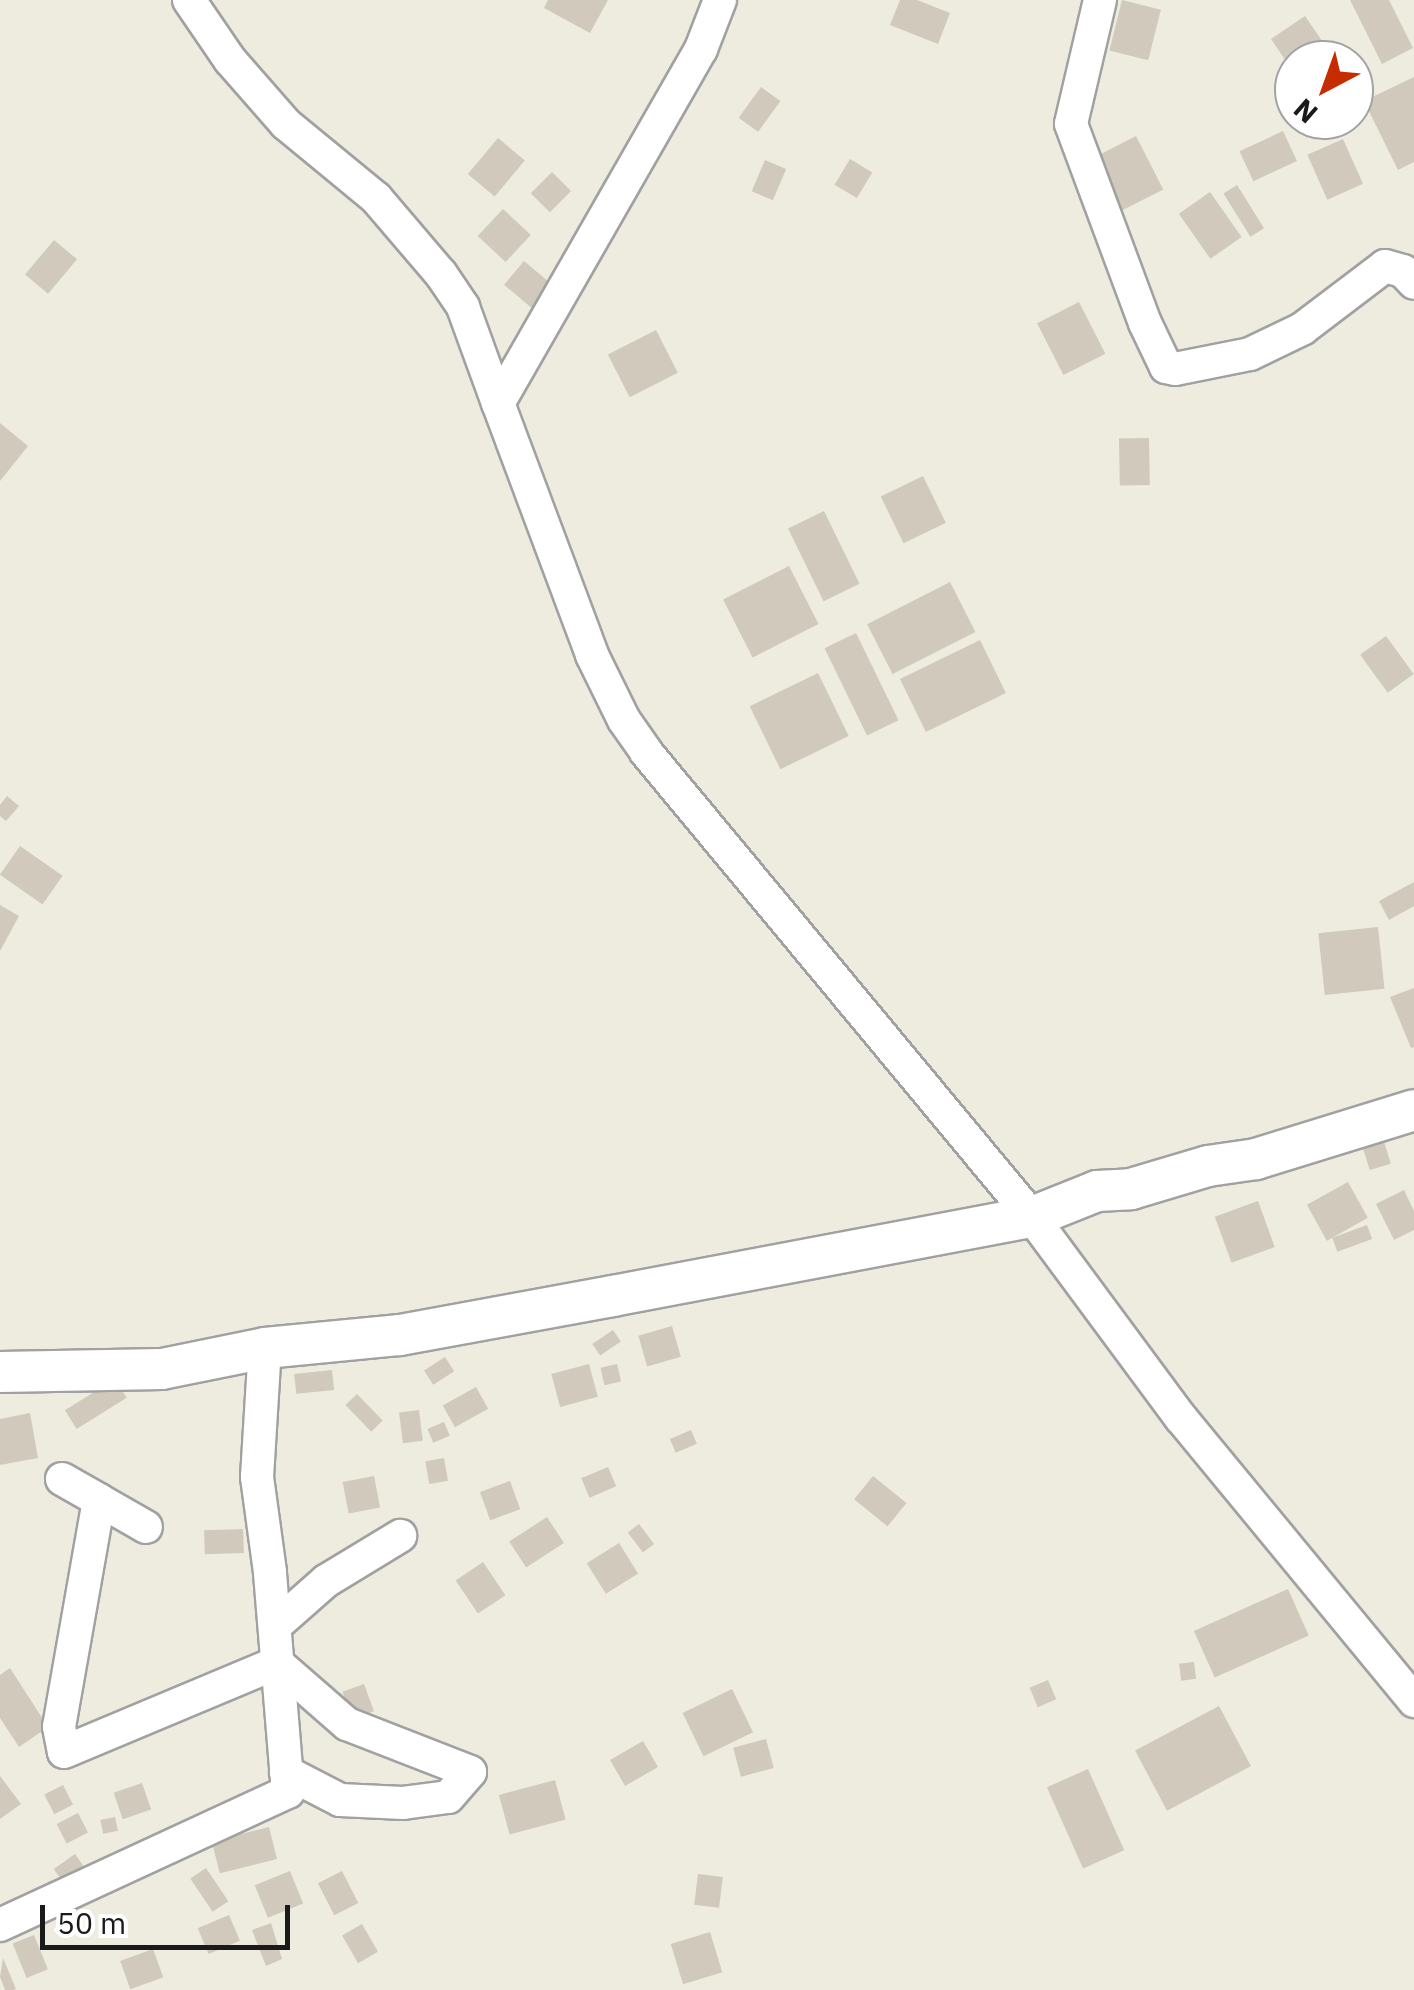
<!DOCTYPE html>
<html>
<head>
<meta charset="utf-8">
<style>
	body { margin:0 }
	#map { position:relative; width:1414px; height:1990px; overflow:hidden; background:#edecde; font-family:"IBM Plex Sans",sans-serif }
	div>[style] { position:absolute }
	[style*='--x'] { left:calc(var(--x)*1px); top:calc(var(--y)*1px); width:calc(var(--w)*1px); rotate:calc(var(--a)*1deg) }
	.building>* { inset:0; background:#d0c9bc; transform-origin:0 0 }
	.roads { filter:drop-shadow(2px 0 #a1a1a1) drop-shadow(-2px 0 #a1a1a1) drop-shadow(0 2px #a1a1a1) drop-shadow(0 -2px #a1a1a1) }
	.minor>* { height:32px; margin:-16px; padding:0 16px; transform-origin:16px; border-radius:16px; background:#fff }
	.tertiary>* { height:40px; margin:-20px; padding:0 20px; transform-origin:20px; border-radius:20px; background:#fff }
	span { translate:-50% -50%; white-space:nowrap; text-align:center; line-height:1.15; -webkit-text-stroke:8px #fff; paint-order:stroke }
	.north { position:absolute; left:1274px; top:40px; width:100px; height:100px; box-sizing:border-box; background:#fff; border:2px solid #a3a3a3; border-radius:50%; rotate:221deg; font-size:28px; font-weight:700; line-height:40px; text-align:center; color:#1a1a1a }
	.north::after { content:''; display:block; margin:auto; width:35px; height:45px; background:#c52d00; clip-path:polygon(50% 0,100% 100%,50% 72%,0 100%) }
	.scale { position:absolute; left:40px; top:1905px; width:250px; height:45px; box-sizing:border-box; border:5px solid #1a1a1a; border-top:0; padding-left:12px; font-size:30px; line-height:35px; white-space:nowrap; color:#1a1a1a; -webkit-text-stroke:8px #fff; paint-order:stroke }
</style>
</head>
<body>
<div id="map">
	<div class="building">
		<i style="clip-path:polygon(548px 0,608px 0,590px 33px,544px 8px)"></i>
		<i style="clip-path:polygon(900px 0,917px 0,950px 13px,938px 44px,890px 25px)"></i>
		<i style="left:1122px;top:0;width:40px;height:52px;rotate:14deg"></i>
		<i style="clip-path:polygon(1350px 0,1389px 0,1413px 48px,1382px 64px)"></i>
		<i style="clip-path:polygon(1305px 16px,1335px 60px,1294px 60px,1294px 73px,1271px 39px)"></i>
		<i style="clip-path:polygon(1414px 77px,1414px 162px,1398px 170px,1364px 101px)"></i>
		<i style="left:761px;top:87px;width:24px;height:38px;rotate:36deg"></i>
		<i style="left:1283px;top:131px;width:33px;height:48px;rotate:65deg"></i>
		<i style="left:1136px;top:136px;width:60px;height:46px;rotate:63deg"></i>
		<i style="left:498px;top:138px;width:35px;height:47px;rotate:40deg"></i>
		<i style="left:1343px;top:139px;width:49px;height:39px;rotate:66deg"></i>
		<i style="left:850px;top:159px;width:26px;height:30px;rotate:31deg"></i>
		<i style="left:765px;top:160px;width:23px;height:34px;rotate:23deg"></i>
		<i style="left:552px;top:172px;width:27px;height:30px;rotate:45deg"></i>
		<i style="left:1237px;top:185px;width:51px;height:16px;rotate:58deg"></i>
		<i style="left:1210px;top:192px;width:55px;height:38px;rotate:55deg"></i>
		<i style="left:503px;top:209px;width:38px;height:37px;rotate:43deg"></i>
		<i style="left:54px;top:240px;width:30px;height:45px;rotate:40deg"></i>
		<i style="left:524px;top:261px;width:38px;height:31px;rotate:40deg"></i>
		<i style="left:1079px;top:302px;width:58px;height:47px;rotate:63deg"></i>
		<i style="left:656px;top:330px;width:48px;height:54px;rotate:63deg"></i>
		<i style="clip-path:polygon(0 423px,28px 446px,0 481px)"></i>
		<i style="left:1149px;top:438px;width:47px;height:30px;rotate:89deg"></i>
		<i style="left:923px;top:476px;width:52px;height:47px;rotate:64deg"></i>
		<i style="left:824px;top:511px;width:81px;height:40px;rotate:64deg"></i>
		<i style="left:789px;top:566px;width:65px;height:74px;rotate:63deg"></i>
		<i style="left:950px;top:582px;width:56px;height:93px;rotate:63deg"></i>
		<i style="left:856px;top:633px;width:97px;height:35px;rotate:64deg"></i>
		<i style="left:1386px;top:636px;width:47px;height:32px;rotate:54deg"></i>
		<i style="left:980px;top:640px;width:59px;height:89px;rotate:64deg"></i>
		<i style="left:818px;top:673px;width:70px;height:76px;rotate:64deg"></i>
		<i style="clip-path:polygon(7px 796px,19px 806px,6px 821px,0 816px,0 805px)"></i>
		<i style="left:20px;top:846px;width:52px;height:35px;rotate:35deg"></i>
		<i style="clip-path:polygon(1414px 882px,1414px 906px,1389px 920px,1379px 901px)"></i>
		<i style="clip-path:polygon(0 905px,19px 916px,0 951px)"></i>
		<i style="left:1378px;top:927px;width:62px;height:60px;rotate:84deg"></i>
		<i style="clip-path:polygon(1414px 988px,1414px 1047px,1411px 1048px,1390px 997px)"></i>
		<i style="left:1382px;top:1135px;width:30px;height:22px;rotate:73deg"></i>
		<i style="left:1348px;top:1182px;width:41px;height:47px;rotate:61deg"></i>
		<i style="clip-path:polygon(1404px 1190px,1414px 1211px,1414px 1230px,1394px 1240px,1376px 1204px)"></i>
		<i style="left:1258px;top:1201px;width:49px;height:46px;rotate:70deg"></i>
		<i style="left:1367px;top:1225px;width:15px;height:37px;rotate:70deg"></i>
		<i style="left:672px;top:1326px;width:32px;height:35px;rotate:74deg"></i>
		<i style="left:613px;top:1330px;width:14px;height:25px;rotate:56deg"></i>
		<i style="left:445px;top:1357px;width:17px;height:25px;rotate:57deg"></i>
		<i style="left:589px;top:1364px;width:34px;height:39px;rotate:75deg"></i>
		<i style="left:617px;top:1364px;width:18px;height:17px;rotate:77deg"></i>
		<i style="left:332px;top:1370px;width:20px;height:38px;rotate:84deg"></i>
		<i style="left:115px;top:1379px;width:22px;height:59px;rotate:58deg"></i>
		<i style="left:476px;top:1387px;width:25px;height:38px;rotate:61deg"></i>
		<i style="left:357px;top:1394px;width:37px;height:16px;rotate:46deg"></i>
		<i style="left:419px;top:1410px;width:31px;height:20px;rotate:83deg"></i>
		<i style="clip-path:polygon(30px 1413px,38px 1458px,0 1465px,0 1419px)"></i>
		<i style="left:444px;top:1422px;width:15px;height:18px;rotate:67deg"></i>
		<i style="left:691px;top:1430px;width:15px;height:23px;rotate:67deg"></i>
		<i style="left:444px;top:1458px;width:23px;height:19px;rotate:80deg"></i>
		<i style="left:608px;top:1467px;width:21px;height:29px;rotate:67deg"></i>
		<i style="left:374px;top:1476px;width:32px;height:32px;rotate:79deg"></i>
		<i style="left:873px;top:1476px;width:43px;height:30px;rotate:39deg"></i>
		<i style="left:510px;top:1481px;width:30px;height:32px;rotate:70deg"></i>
		<i style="left:547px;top:1517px;width:31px;height:45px;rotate:57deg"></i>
		<i style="left:639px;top:1524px;width:25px;height:14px;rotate:53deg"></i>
		<i style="left:243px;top:1529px;width:24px;height:39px;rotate:88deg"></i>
		<i style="left:619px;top:1543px;width:36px;height:38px;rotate:58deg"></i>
		<i style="left:483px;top:1562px;width:40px;height:33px;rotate:56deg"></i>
		<i style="left:1288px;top:1589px;width:51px;height:103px;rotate:66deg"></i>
		<i style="left:1194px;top:1662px;width:17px;height:15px;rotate:83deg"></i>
		<i style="clip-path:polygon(10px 1668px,48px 1727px,19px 1747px,0 1718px,0 1675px)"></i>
		<i style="left:1048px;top:1680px;width:21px;height:20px;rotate:67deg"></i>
		<i style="left:364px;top:1684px;width:29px;height:23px;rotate:70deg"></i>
		<i style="left:732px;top:1689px;width:48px;height:55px;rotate:64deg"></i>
		<i style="left:1219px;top:1706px;width:68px;height:95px;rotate:62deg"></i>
		<i style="left:766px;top:1739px;width:30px;height:34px;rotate:75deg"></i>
		<i style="left:643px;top:1741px;width:30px;height:38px;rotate:60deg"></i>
		<i style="left:1088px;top:1769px;width:89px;height:45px;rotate:66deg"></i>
		<i style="clip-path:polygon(0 1776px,21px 1804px,0 1819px)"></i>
		<i style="left:555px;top:1780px;width:41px;height:58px;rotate:75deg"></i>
		<i style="left:142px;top:1783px;width:28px;height:30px;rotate:71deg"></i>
		<i style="left:63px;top:1785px;width:22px;height:21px;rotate:63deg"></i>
		<i style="left:78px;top:1813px;width:22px;height:24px;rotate:63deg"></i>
		<i style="left:115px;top:1817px;width:14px;height:15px;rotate:78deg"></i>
		<i style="left:269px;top:1827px;width:33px;height:59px;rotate:76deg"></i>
		<i style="left:75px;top:1854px;width:21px;height:26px;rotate:55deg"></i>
		<i style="left:206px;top:1868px;width:40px;height:19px;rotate:56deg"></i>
		<i style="left:290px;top:1871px;width:35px;height:38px;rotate:68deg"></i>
		<i style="left:342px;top:1871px;width:36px;height:27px;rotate:63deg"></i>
		<i style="left:698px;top:1874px;width:25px;height:31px;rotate:7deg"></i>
		<i style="left:229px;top:1915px;width:28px;height:34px;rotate:67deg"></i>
		<i style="clip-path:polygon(271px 1923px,282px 1959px,266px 1966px,252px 1930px)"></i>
		<i style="left:362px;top:1924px;width:32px;height:23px;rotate:60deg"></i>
		<i style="left:710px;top:1932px;width:42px;height:41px;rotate:73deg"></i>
		<i style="left:34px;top:1935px;width:37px;height:23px;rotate:68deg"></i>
		<i style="left:153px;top:1949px;width:30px;height:35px;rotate:70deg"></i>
		<i style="clip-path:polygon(3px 1958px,16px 1989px,13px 1990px,5px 1990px,0 1977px)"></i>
	</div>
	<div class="roads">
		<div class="minor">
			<i style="--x:189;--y:0;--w:73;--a:55.7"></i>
			<i style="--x:230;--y:60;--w:85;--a:48.8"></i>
			<i style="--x:286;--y:124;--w:117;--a:39.4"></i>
			<i style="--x:376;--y:198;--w:100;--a:49.5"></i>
			<i style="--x:441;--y:274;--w:40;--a:56"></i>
			<i style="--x:463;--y:307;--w:102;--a:70"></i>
			<i style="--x:720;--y:0;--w:53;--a:111.2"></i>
			<i style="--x:701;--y:49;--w:408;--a:119.8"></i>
			<i style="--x:498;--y:403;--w:269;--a:69.5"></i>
			<i style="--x:592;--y:655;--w:72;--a:63.8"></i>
			<i style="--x:624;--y:720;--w:39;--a:55"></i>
			<i style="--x:646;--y:752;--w:604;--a:50.3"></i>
			<i style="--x:1032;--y:1217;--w:250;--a:53.5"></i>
			<i style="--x:1181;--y:1418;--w:367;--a:50.5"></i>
			<i style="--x:1100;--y:0;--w:127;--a:103.2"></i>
			<i style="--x:1071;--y:124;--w:212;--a:69.6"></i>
			<i style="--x:1145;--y:323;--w:49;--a:64.5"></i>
			<i style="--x:1166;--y:367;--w:9;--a:13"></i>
			<i style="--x:1175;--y:369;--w:76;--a:-11.3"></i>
			<i style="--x:1250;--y:354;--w:58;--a:-25.7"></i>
			<i style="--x:1302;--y:329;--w:104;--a:-37.2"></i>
			<i style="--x:1385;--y:266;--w:19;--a:16"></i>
			<i style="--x:1403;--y:271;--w:16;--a:47"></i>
			<i style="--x:62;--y:1479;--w:43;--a:29.6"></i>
			<i style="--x:99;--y:1500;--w:230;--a:100"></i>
			<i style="--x:59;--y:1727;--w:25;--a:79"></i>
			<i style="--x:64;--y:1752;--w:231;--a:-22.7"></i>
			<i style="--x:277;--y:1663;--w:93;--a:41.1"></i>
			<i style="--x:347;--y:1724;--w:132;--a:21.3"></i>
			<i style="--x:470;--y:1772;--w:33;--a:131"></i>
			<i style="--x:448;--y:1797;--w:45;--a:172.4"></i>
			<i style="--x:403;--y:1803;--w:63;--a:-177.3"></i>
			<i style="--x:340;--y:1800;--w:61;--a:-152.6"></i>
			<i style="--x:99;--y:1500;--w:54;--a:29.9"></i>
			<i style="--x:275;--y:1626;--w:68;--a:-41.4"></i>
			<i style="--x:326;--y:1581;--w:87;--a:-31.3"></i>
			<i style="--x:0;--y:1925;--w:317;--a:-24.8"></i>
			<i style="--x:288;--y:1792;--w:221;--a:-94.7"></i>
			<i style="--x:270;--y:1572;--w:96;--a:-97.8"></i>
			<i style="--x:257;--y:1477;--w:129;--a:-86.5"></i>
		</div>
		<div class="tertiary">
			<i style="--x:0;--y:1372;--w:162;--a:-1.1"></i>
			<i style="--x:162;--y:1369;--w:105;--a:-11.5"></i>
			<i style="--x:265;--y:1348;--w:136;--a:-5.5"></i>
			<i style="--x:400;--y:1335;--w:217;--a:-10.4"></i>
			<i style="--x:613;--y:1296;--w:426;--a:-10.7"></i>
			<i style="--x:1032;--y:1217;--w:70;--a:-21.8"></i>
			<i style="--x:1097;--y:1191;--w:34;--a:-3"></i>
			<i style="--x:1131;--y:1189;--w:80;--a:-16.6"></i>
			<i style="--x:1208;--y:1166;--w:49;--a:-8.3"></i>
			<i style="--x:1256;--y:1159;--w:165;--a:-17.2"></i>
		</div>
	</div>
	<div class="north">N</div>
	<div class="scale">50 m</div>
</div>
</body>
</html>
